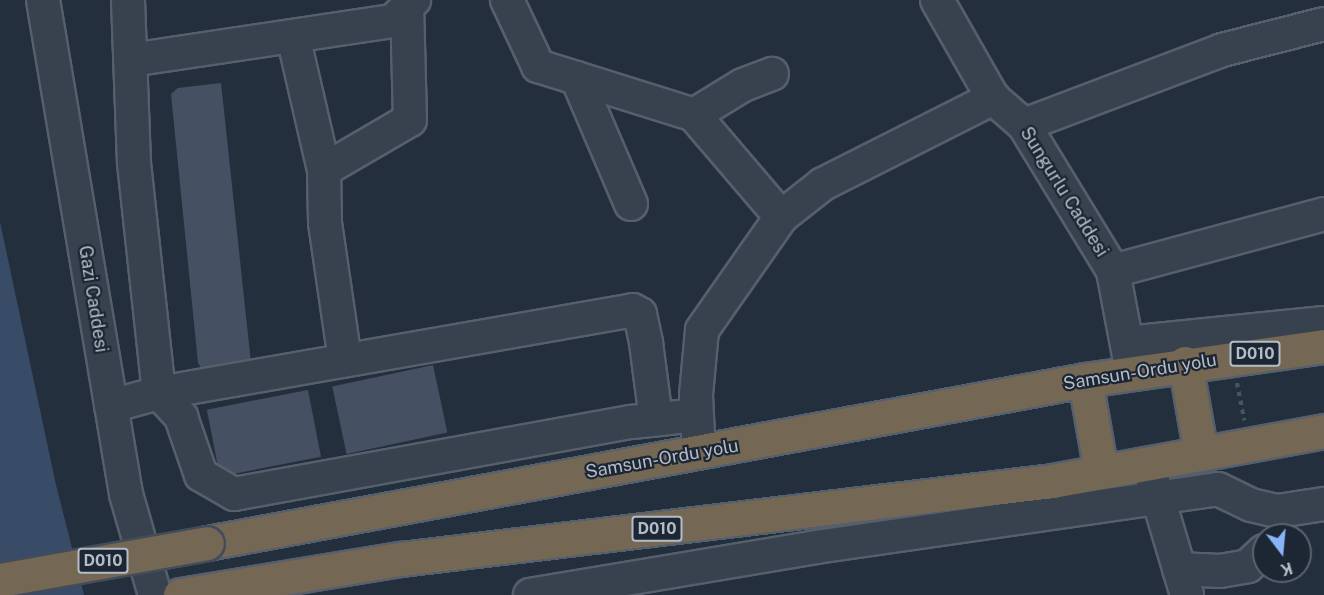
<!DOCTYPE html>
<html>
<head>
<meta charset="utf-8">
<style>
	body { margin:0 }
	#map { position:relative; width:1324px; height:595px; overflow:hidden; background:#242f3e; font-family:"Public Sans",sans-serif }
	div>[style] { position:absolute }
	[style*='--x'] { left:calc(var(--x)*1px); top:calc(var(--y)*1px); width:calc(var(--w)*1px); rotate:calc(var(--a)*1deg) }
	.water>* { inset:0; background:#394c67 }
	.building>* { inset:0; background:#455162; transform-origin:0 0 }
	.path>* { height:4px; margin-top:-2px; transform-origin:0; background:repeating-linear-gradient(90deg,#44595c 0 4.5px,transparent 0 9px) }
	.roads { filter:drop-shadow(2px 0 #565f6c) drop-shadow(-2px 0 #565f6c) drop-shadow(0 2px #565f6c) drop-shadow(0 -2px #565f6c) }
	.minor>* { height:32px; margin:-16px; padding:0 16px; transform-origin:16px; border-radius:16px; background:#38414e }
	.highway>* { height:33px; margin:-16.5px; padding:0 16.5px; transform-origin:16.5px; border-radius:16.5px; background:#746855 }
	.bridges { filter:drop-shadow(2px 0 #434c59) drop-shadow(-2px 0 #434c59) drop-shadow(0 2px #434c59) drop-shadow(0 -2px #434c59) }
	.highway-bridge>* { height:33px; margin:-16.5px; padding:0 16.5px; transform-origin:16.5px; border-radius:16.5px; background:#746855 }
	span { translate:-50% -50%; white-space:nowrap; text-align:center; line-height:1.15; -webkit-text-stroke:4.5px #1d2633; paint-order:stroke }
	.shield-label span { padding:2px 4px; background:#1d2633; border:2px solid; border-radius:4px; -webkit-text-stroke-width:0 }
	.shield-label { font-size:16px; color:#b4bcc9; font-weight:700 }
	.street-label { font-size:18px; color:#b4bcc9 }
	.north { position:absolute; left:1252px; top:523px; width:60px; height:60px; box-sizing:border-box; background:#1d2633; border:2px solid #59626f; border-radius:50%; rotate:164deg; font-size:16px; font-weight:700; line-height:24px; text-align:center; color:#b4bcc9 }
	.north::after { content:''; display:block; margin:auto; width:21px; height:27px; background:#8ab4f8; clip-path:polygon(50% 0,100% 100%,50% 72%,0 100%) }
</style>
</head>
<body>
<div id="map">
	<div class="water">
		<i style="clip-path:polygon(0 222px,56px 485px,84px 595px,0 595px)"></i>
	</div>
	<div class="building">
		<i style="clip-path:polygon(221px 83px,251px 363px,204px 372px,198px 363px,171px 94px,178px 88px)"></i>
		<i style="left:433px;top:365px;width:69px;height:103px;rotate:78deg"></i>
		<i style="left:308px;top:390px;width:68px;height:103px;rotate:79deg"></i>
	</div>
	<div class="path">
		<i style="--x:1237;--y:383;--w:38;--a:79"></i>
	</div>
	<div class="roads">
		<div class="minor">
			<i style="--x:43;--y:0;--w:501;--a:80.46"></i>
			<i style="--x:126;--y:494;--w:105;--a:74"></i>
			<i style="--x:128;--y:0;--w:163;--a:87.9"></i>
			<i style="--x:134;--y:163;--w:231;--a:83.8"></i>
			<i style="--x:159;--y:393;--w:33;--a:47"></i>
			<i style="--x:181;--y:417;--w:61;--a:71"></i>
			<i style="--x:201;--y:475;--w:38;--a:30"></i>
			<i style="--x:234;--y:494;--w:404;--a:-10.3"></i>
			<i style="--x:632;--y:422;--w:65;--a:-6.1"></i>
			<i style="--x:507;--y:0;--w:73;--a:64.8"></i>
			<i style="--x:538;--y:66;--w:164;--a:17.4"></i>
			<i style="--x:694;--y:115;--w:134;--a:49.5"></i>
			<i style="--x:937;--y:0;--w:113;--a:60.3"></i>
			<i style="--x:993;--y:98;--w:41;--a:41.1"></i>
			<i style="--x:1024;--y:125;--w:171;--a:58.6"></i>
			<i style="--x:1113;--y:271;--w:103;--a:79.3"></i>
			<i style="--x:293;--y:36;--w:138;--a:77"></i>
			<i style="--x:324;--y:170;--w:53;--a:88.9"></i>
			<i style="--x:325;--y:223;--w:138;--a:81.7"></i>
			<i style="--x:131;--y:60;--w:265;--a:-8.5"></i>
			<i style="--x:393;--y:21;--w:30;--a:-45"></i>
			<i style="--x:577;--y:78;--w:137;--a:66.8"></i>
			<i style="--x:694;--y:115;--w:57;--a:-31.5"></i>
			<i style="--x:743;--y:85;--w:31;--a:-21"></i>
			<i style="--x:1024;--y:125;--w:212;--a:-20.7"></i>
			<i style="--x:1222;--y:50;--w:105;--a:-14.3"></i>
			<i style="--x:324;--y:170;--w:99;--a:-30.2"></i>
			<i style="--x:410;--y:120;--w:113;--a:-91.5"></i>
			<i style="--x:1113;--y:271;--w:219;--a:-15.1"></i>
			<i style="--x:1127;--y:343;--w:198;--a:-5.8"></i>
			<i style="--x:111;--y:406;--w:50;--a:-15.2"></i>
			<i style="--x:159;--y:393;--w:481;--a:-9.9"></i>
			<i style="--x:633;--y:310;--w:8;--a:30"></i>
			<i style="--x:640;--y:314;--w:30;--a:78"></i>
			<i style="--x:646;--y:343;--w:77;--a:82.5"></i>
			<i style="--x:698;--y:435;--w:40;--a:-92.9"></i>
			<i style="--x:696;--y:395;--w:65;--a:-84.7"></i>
			<i style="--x:702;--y:330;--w:138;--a:-55"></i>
			<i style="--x:781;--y:217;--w:53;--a:-38.2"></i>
			<i style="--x:823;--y:184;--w:191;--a:-26.8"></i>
			<i style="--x:1153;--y:481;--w:119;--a:73.4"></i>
			<i style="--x:1179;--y:569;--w:41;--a:2.8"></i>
			<i style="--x:1220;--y:571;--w:28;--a:-10"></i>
			<i style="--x:1248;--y:566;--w:22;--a:-43"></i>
			<i style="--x:530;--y:595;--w:290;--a:-9.5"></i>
			<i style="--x:816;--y:547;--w:406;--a:-8.2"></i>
			<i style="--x:1218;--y:489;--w:37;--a:26"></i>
			<i style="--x:1251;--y:505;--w:28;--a:13"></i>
			<i style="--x:1278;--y:511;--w:47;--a:-8.7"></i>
		</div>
		<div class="highway">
			<i style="--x:1185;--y:363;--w:92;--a:80"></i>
			<i style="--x:1085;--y:380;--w:93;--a:80.1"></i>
			<i style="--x:207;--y:543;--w:893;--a:-10.52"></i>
			<i style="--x:1085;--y:380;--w:241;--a:-8.1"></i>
			<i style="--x:180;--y:595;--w:224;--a:-9.3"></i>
			<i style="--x:401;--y:559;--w:656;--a:-6.83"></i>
			<i style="--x:1052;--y:481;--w:277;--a:-10.4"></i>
		</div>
	</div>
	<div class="bridges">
		<div class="highway-bridge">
			<i style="--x:0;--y:580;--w:210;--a:-10.1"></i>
		</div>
	</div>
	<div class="shield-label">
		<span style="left:1255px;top:354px">D010</span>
		<span style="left:657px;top:529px">D010</span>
		<span style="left:103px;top:561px">D010</span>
	</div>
	<div class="street-label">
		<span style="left:1064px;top:192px;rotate:58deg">Sungurlu Caddesi</span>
		<span style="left:93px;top:299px;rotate:81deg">Gazi Caddesi</span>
		<span style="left:1140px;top:372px;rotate:-9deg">Samsun-Ordu yolu</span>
		<span style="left:662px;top:459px;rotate:-10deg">Samsun-Ordu yolu</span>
	</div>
	<div class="north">K</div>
</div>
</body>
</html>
